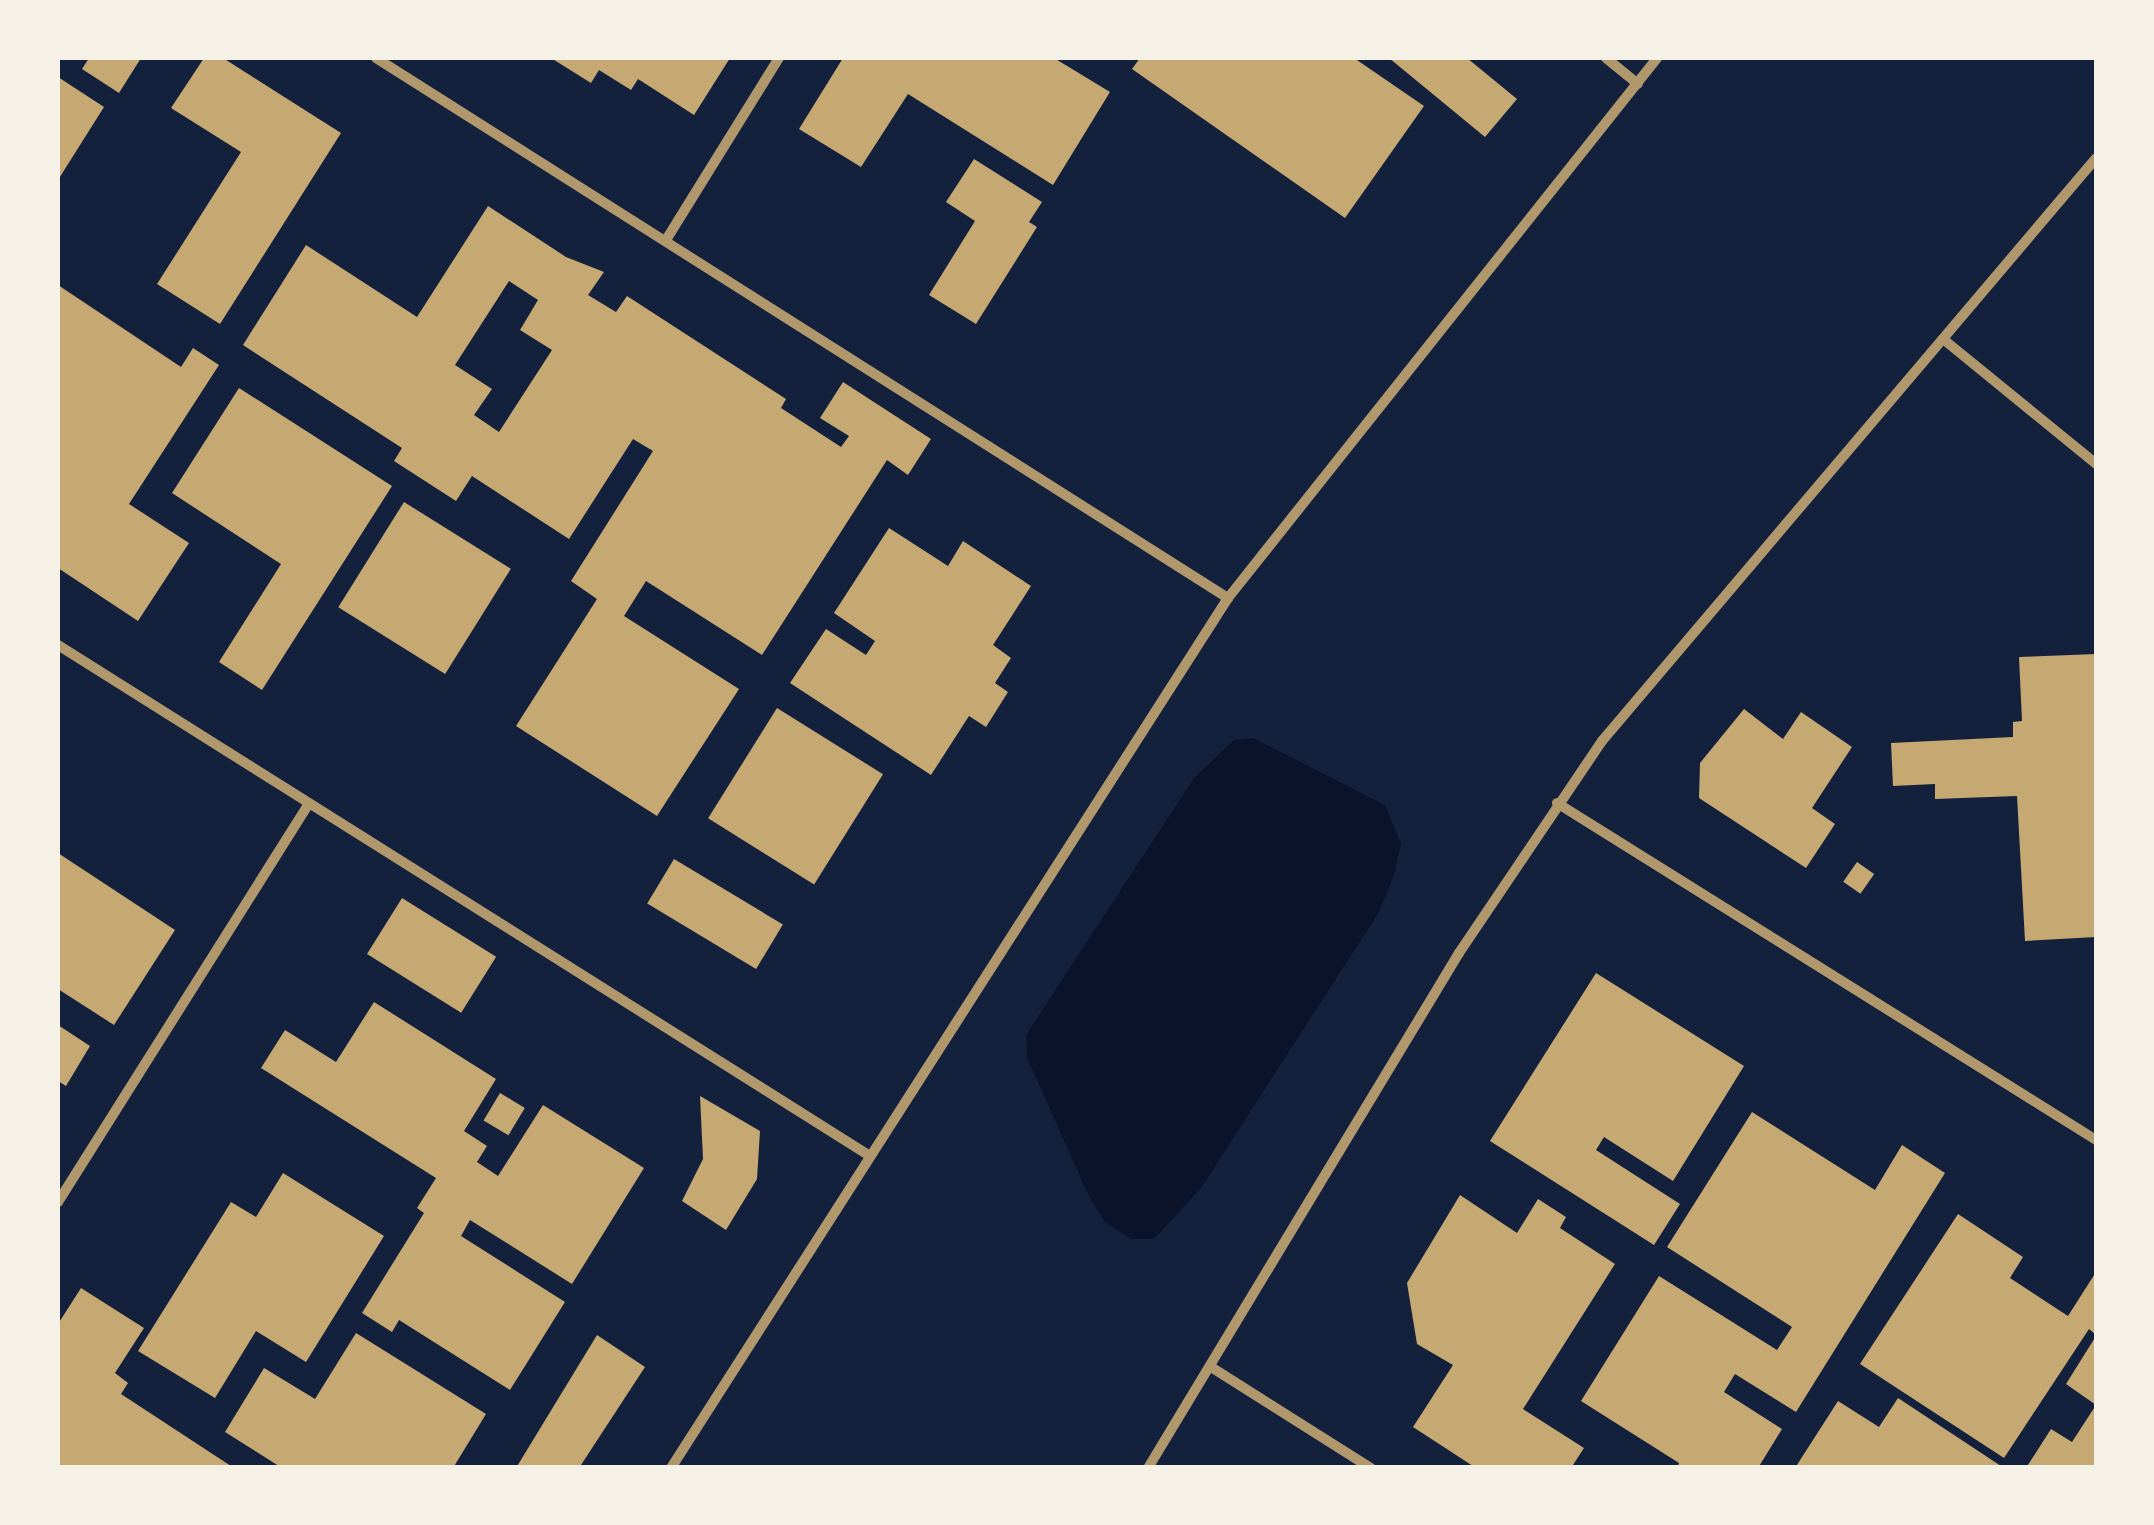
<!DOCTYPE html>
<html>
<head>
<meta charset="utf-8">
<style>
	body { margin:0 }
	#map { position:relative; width:2154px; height:1525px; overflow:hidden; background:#14213d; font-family:"Source Sans 3",sans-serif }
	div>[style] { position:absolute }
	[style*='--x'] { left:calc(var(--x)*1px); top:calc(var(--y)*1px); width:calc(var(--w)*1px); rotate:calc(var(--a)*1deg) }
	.water>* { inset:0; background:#0b132b }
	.building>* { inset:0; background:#c6a872; transform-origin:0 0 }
	.minor>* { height:10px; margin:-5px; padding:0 5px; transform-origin:5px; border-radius:5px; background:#b1986c }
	span { translate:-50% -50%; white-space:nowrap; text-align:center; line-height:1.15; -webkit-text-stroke:10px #f6f1e7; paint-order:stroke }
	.frame { position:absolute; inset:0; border:60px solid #f6f1e7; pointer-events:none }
</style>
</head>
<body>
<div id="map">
	<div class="water">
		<i style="clip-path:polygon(1253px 738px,1385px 805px,1401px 844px,1394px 875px,1379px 912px,1201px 1188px,1154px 1239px,1131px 1239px,1104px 1221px,1089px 1196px,1027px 1058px,1026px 1035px,1194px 778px,1234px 740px)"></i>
	</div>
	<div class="building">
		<i style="clip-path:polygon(89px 58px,141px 58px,119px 93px,82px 69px)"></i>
		<i style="clip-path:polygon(204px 58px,223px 58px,341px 133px,220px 324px,157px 284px,241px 152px,171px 108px)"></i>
		<i style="clip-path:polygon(551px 58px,730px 58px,694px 115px,638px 79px,631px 90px,599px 70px,591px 83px)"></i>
		<i style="clip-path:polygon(843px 58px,1054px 58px,1110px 92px,1053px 185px,908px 94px,861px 167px,799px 129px)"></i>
		<i style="clip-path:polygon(1140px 58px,1354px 58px,1424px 106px,1345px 218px,1132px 69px)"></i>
		<i style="clip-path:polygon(1389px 58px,1467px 58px,1517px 99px,1485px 137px)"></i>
		<i style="clip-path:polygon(58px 77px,104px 107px,58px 180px)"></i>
		<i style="clip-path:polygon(974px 159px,1042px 202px,1029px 222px,1037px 227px,976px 324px,929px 295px,975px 221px,946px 202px)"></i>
		<i style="clip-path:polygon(evenodd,488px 206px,566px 257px,604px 272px,588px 295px,616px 312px,627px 296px,786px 399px,781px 408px,841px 447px,849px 436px,820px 418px,843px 382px,931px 439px,908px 475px,887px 460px,762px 655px,646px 581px,624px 616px,739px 689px,657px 816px,516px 726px,597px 599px,571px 581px,653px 451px,633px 439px,569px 539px,472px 476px,456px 501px,394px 461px,402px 448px,243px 345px,306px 245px,417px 317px,488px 206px,509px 281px,538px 300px,520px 330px,552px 350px,499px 432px,474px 415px,492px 389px,455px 365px,509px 281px)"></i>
		<i style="clip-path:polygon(58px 285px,181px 367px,193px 348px,219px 365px,129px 504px,189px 543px,138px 621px,58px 568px)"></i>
		<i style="clip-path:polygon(239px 388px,392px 486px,262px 690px,219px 662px,281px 564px,172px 493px)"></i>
		<i style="left:404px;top:502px;width:126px;height:124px;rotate:32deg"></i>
		<i style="clip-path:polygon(889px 528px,948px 566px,963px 541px,1031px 586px,993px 645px,1011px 658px,995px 683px,1008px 692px,986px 727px,969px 716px,931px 775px,790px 683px,826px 629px,866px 655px,875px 641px,834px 613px)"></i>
		<i style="clip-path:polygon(2096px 654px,2096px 937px,2025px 941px,2017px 796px,1935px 799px,1935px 784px,1893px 786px,1891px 743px,2013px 737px,2013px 722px,2022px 721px,2019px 657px)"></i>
		<i style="left:777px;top:708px;width:125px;height:130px;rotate:32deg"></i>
		<i style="clip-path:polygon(1744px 709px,1783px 739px,1801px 712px,1852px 747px,1812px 808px,1835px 824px,1806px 868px,1699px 798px,1700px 763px)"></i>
		<i style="clip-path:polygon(58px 853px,175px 930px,114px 1025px,58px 989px)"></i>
		<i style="left:674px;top:859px;width:127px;height:52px;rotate:31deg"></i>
		<i style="left:1857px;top:862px;width:21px;height:24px;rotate:35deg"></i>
		<i style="left:402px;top:898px;width:111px;height:66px;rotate:32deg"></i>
		<i style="clip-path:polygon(1596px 973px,1744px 1066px,1673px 1181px,1604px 1137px,1596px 1150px,1680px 1204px,1654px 1245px,1490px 1141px)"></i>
		<i style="clip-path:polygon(374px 1002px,496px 1079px,464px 1131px,487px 1146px,477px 1162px,498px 1176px,543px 1105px,644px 1168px,572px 1284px,470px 1220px,461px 1236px,565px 1302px,510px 1390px,399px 1320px,392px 1332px,362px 1313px,424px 1213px,417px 1208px,436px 1178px,261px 1068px,285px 1030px,336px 1062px)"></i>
		<i style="clip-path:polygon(58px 1025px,90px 1046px,66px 1086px,58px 1081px)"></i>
		<i style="left:500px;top:1093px;width:29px;height:32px;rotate:31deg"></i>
		<i style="clip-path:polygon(700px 1096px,760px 1131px,757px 1179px,726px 1230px,682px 1201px,703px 1159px)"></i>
		<i style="clip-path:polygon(1752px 1112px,1875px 1190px,1902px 1145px,1945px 1173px,1796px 1412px,1735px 1374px,1724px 1392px,1782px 1429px,1758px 1468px,1677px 1468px,1679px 1463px,1581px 1401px,1659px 1276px,1777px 1350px,1792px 1327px,1667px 1247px)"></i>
		<i style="clip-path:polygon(283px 1173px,384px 1236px,306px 1362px,256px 1331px,215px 1398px,138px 1351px,231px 1202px,256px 1217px)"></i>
		<i style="clip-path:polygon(1460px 1195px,1517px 1233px,1538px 1199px,1566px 1217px,1560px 1228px,1615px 1264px,1523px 1409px,1584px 1448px,1571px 1468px,1476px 1468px,1413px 1427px,1453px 1365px,1417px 1344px,1407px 1283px)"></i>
		<i style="clip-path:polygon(1958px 1214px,2023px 1257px,2010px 1278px,2068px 1316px,2096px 1272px,2096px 1335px,2089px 1329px,2004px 1458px,1860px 1364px)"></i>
		<i style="clip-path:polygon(81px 1288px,144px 1328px,115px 1373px,128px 1383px,121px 1394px,234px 1468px,58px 1468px,58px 1324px)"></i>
		<i style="clip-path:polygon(356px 1333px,486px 1414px,453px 1468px,282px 1468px,225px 1432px,264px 1368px,315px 1399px)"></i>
		<i style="clip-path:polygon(597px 1335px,645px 1367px,579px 1468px,516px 1468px)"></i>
		<i style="clip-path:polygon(2096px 1336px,2096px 1405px,2066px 1384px)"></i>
		<i style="clip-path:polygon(1898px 1398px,2004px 1468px,1795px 1468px,1838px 1401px,1879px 1427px)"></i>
		<i style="clip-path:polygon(2096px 1405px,2096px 1468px,2026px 1468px,2051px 1429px,2072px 1442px)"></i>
	</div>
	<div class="minor">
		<i style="--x:376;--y:58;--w:1009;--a:32.37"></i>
		<i style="--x:1606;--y:58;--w:41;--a:39.1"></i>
		<i style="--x:666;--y:240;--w:214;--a:-58.2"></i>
		<i style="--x:1943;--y:339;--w:198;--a:39.2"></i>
		<i style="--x:58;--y:645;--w:956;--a:32.18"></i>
		<i style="--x:1557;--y:803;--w:636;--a:32.01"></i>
		<i style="--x:58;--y:1202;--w:471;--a:-57.8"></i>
		<i style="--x:1211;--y:1367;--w:189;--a:32.3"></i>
		<i style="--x:671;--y:1468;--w:1033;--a:-57.37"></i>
		<i style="--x:1228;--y:598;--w:690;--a:-51.53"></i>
		<i style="--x:1148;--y:1468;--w:602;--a:-58.87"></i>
		<i style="--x:1459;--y:953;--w:256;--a:-56"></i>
		<i style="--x:1602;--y:741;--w:764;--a:-49.72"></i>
	</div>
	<div class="frame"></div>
</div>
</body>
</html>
